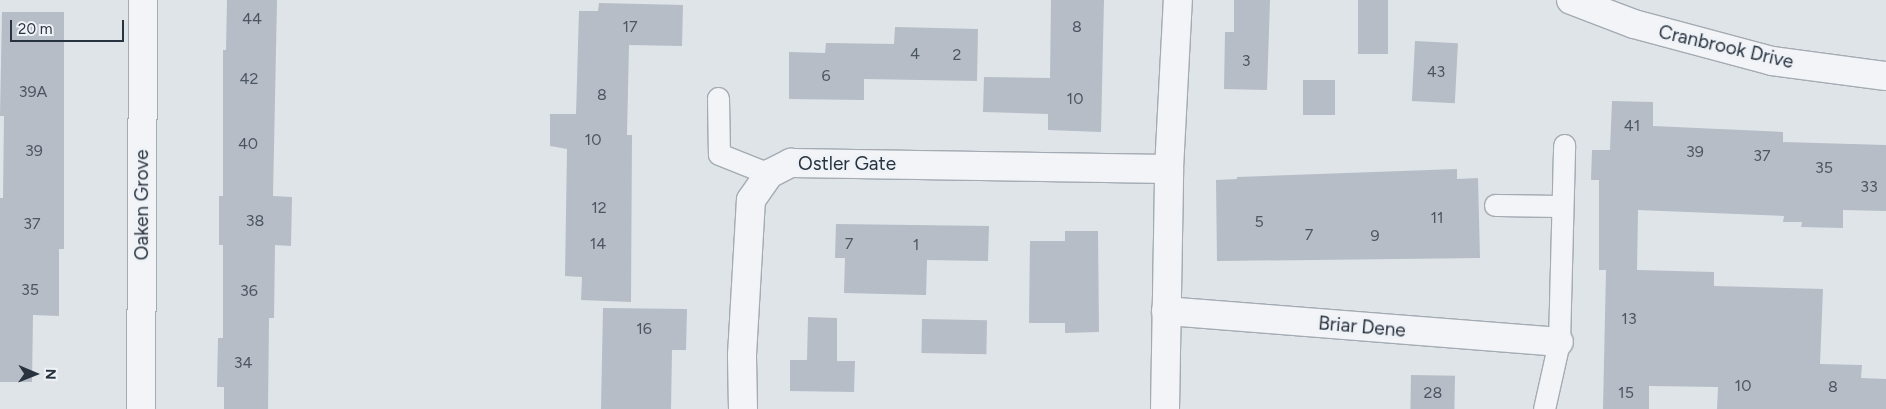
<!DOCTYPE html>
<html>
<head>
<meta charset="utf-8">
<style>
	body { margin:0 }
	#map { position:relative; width:1886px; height:409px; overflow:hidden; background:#dfe4e9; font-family:Figtree,sans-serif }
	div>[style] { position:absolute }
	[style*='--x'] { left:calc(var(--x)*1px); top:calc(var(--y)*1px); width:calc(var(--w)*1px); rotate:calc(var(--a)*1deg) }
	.building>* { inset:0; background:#b6bdc6; transform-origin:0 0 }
	.roads { filter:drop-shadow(1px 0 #a4abb3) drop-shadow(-1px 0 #a4abb3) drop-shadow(0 1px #a4abb3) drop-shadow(0 -1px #a4abb3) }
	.service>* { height:21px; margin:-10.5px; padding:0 10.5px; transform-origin:10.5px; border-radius:10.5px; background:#f2f4f7 }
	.minor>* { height:28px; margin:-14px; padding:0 14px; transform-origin:14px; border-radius:14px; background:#f2f4f7 }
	span { translate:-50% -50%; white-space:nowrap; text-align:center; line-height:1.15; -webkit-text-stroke:5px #eff2f6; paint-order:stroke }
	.number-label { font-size:16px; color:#4c5662 }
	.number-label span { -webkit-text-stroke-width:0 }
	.street-label { font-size:19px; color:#283340 }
	.north { position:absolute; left:10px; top:349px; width:50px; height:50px; -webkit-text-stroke:4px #eff2f6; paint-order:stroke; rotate:91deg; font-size:14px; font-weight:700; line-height:20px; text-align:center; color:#283340 }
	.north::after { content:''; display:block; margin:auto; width:18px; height:22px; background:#283340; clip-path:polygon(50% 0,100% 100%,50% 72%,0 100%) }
	.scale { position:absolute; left:10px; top:20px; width:114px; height:22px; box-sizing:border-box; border:2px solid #283340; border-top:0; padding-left:6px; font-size:15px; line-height:18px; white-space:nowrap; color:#283340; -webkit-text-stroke:4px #eff2f6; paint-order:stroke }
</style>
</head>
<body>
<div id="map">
	<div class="building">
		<i style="clip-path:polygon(227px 0,277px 0,273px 196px,292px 197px,291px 246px,275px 245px,274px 318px,269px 318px,268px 409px,224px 409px,224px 387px,217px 387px,218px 338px,223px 338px,223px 245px,219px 245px,219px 196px,223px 196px,223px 50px,226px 50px)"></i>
		<i style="clip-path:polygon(1051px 0,1104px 0,1101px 132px,1048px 130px,1048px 114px,983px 112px,984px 77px,1050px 78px)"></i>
		<i style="clip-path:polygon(1234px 0,1270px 0,1267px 90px,1224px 89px,1225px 32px,1234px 32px)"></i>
		<i style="left:1358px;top:0;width:30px;height:54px"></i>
		<i style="clip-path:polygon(599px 3px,683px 5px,682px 46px,629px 45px,627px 135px,632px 135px,631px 302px,581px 300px,582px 277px,565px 276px,567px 149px,550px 146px,550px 114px,576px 114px,579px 11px,598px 11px)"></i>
		<i style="clip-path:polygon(2px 12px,64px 12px,64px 249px,59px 249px,59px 316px,33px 315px,32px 382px,0 382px,0 198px,3px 198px,4px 116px,0 116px)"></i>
		<i style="clip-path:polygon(895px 27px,978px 29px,977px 81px,864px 79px,864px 100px,789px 99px,789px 52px,825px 53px,826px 43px,894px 44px)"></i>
		<i style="left:1415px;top:41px;width:43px;height:60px;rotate:3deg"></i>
		<i style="left:1303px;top:80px;width:32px;height:35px"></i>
		<i style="clip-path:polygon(1612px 101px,1653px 102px,1653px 126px,1783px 132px,1783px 142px,1886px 145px,1886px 211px,1843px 210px,1843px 228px,1801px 227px,1802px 222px,1783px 222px,1784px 216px,1638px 210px,1637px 270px,1714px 272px,1714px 286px,1823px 289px,1820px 364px,1862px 365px,1861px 378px,1886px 379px,1886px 409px,1717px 409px,1718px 387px,1649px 386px,1649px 409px,1603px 409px,1606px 270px,1599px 270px,1599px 180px,1591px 180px,1592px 150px,1610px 150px)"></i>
		<i style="clip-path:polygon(1457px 169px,1457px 179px,1478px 178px,1480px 258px,1217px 261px,1216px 180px,1237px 179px,1237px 177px)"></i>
		<i style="clip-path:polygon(836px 224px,989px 226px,988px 261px,927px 260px,926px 295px,844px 293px,845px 258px,835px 258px)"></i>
		<i style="clip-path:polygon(1065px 231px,1098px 231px,1099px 332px,1065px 333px,1065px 323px,1029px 323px,1030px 241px,1065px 241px)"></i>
		<i style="clip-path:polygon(603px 308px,687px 309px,686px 350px,672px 350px,671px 409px,601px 409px)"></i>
		<i style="clip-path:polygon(808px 317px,837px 318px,837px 361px,855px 361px,854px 392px,790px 391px,790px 360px,807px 360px)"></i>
		<i style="left:922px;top:319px;width:65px;height:34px;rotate:1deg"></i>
		<i style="left:1411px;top:375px;width:44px;height:34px;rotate:1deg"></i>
	</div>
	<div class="roads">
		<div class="service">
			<i style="--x:718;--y:98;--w:56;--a:89"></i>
			<i style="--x:719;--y:154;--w:54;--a:21.8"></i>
			<i style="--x:1495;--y:205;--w:67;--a:0.9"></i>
			<i style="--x:1544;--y:409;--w:69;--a:-77.4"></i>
			<i style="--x:1559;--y:342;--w:197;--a:-88.5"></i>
		</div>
		<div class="minor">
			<i style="--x:1571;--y:0;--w:67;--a:20.9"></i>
			<i style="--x:1634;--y:24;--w:143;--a:15"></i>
			<i style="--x:1772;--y:61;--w:115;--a:7.5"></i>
			<i style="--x:1166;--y:311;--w:394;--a:4.5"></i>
			<i style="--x:141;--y:409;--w:409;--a:-89.7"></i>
			<i style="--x:743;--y:409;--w:54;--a:-91.1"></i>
			<i style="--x:742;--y:355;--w:155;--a:-86.7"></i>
			<i style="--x:751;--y:200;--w:32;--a:-55"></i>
			<i style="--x:769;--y:174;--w:25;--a:-27"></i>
			<i style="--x:791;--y:163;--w:378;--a:0.9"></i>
			<i style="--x:1165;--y:409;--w:240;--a:-89"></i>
			<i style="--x:1169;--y:169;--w:169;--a:-87"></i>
		</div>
	</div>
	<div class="number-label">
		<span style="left:252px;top:19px">44</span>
		<span style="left:630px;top:27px">17</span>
		<span style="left:1077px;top:27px">8</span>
		<span style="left:915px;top:54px">4</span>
		<span style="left:957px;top:55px">2</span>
		<span style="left:1246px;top:61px">3</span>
		<span style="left:1436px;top:72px">43</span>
		<span style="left:826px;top:76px">6</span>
		<span style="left:249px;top:79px">42</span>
		<span style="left:33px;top:92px">39A</span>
		<span style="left:602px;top:95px">8</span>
		<span style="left:1075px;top:99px">10</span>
		<span style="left:1632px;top:126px">41</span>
		<span style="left:593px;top:140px">10</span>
		<span style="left:248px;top:144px">40</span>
		<span style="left:34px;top:151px">39</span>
		<span style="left:1695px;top:152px">39</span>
		<span style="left:1762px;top:156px">37</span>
		<span style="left:1824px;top:168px">35</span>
		<span style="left:1869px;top:187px">33</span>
		<span style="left:599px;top:208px">12</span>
		<span style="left:1437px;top:218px">11</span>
		<span style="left:255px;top:221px">38</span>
		<span style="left:1259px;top:222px">5</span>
		<span style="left:32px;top:224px">37</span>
		<span style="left:1309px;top:235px">7</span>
		<span style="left:1375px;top:236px">9</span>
		<span style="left:598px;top:244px">14</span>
		<span style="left:849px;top:244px">7</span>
		<span style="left:916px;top:245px">1</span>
		<span style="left:30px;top:290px">35</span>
		<span style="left:249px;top:291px">36</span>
		<span style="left:1629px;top:319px">13</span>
		<span style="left:644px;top:329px">16</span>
		<span style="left:243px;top:363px">34</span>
		<span style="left:1743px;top:386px">10</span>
		<span style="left:1833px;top:387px">8</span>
		<span style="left:1433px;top:393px">28</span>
		<span style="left:1626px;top:393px">15</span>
	</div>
	<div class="street-label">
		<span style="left:1726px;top:47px;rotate:13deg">Cranbrook Drive</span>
		<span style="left:847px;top:164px">Ostler Gate</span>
		<span style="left:142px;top:205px;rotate:-90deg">Oaken Grove</span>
		<span style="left:1362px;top:327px;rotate:5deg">Briar Dene</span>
	</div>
	<div class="north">N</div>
	<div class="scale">20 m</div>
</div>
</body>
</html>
